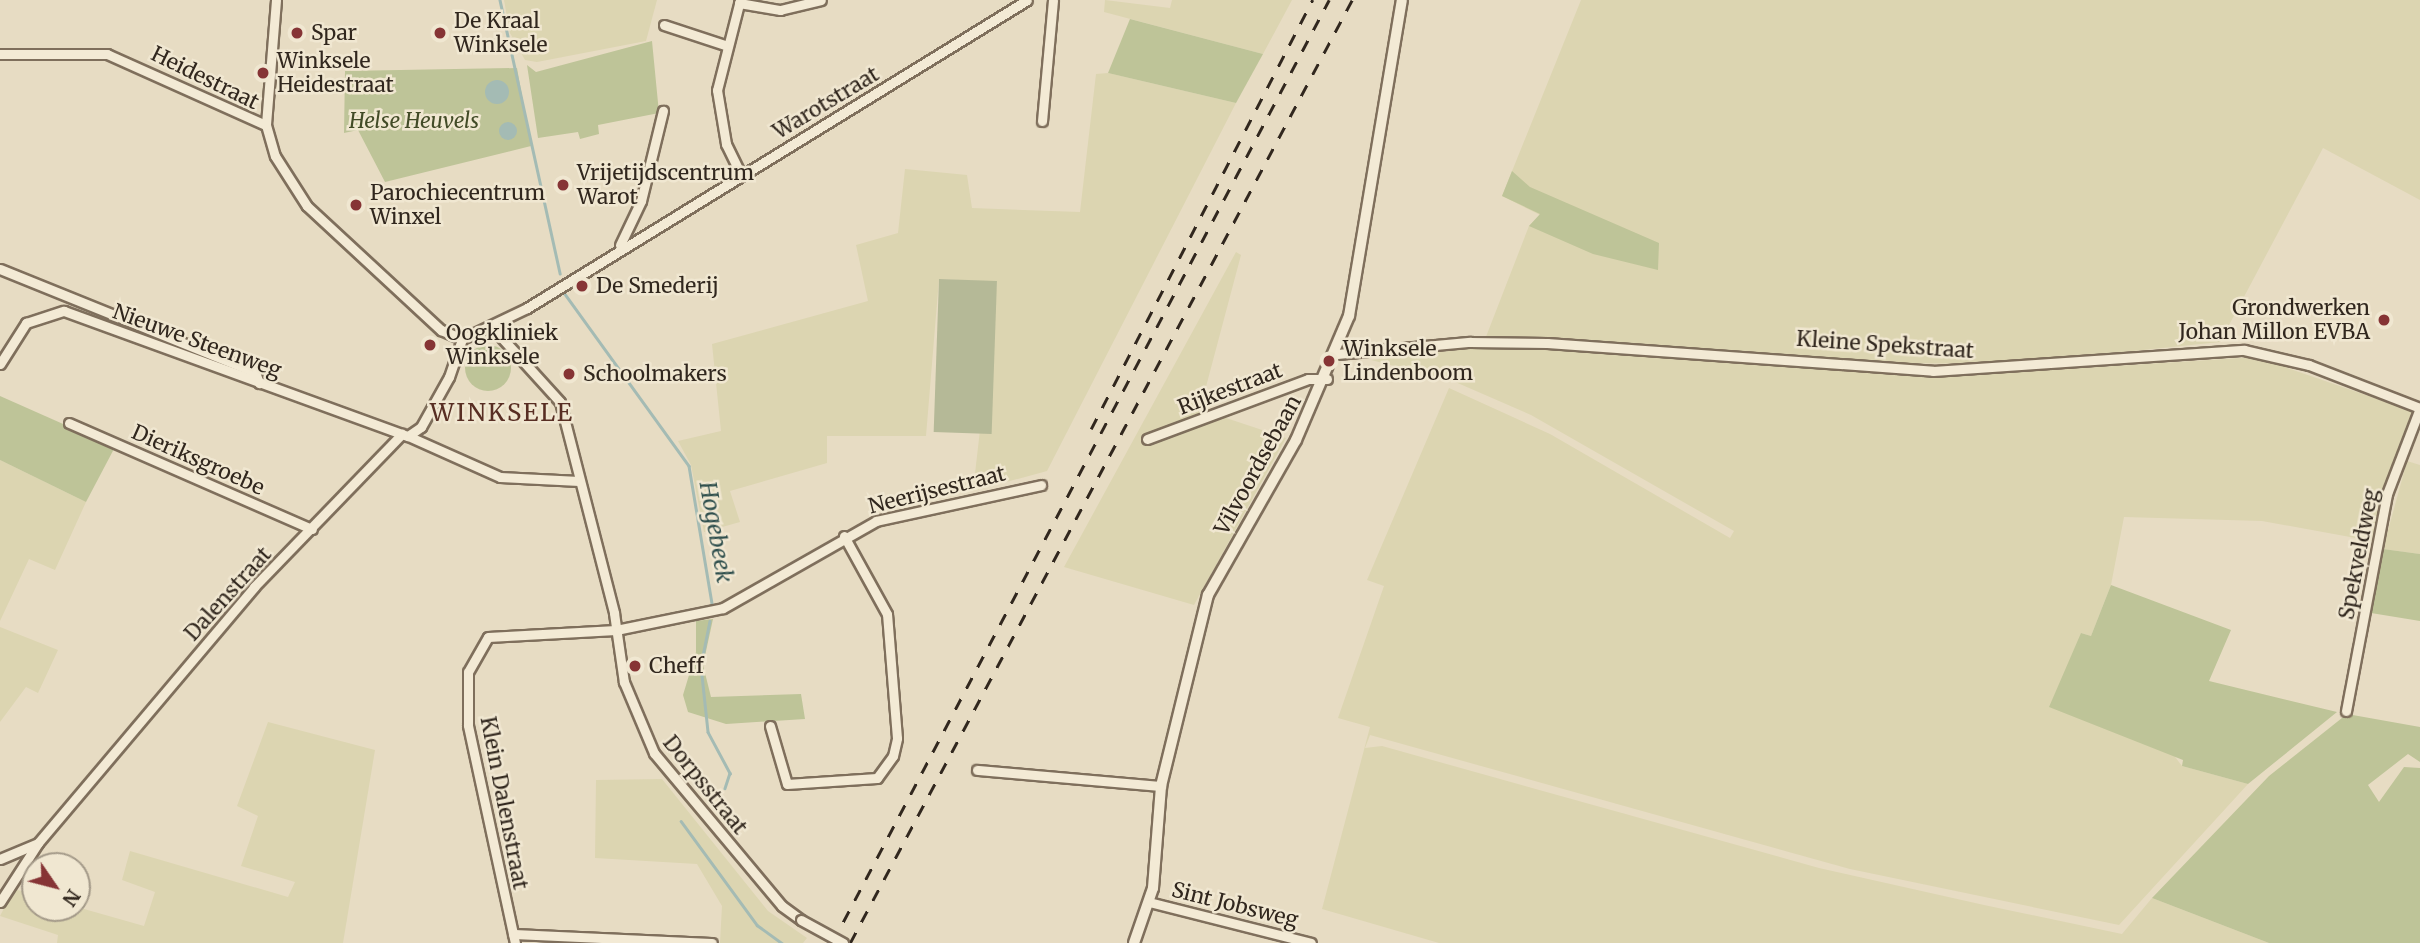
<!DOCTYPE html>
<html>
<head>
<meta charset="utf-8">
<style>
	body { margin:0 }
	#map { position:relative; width:2420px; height:943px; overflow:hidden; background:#e7dcc3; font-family:Merriweather,serif }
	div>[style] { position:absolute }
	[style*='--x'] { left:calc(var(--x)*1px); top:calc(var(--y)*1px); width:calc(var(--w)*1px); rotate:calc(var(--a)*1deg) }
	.farmland>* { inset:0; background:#dcd5b1 }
	.green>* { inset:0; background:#bec498 }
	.round { border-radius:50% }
	.cemetery>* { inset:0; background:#b5b997; transform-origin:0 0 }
	.water>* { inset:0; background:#a4bbb4 }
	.stream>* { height:2.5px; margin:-1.25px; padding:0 1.25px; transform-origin:1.25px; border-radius:1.25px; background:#a4bbb4 }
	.roads { filter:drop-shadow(2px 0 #7f6f5c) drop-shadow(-2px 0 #7f6f5c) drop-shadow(0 2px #7f6f5c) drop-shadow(0 -2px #7f6f5c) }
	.minor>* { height:9px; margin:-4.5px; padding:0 4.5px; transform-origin:4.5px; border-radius:4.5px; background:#f3ead5 }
	.tertiary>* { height:10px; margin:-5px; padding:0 5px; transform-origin:5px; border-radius:5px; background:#f3ead5 }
	.rail>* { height:2.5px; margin-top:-1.25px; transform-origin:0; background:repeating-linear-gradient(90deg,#31271e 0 12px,transparent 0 24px) }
	.bridges { filter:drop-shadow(2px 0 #7f6f5c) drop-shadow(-2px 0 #7f6f5c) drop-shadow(0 2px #7f6f5c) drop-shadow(0 -2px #7f6f5c) }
	.minor-bridge>* { height:9px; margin:-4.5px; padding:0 4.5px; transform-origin:4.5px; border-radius:4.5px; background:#f3ead5 }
	.dots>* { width:19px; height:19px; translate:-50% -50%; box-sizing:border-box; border:4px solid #f0e7d1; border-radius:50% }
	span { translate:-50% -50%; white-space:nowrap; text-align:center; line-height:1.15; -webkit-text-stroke:5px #f0e7d1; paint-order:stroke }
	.poi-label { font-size:21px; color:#31271e }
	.left { translate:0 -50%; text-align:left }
	.right { translate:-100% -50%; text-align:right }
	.street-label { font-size:21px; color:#31271e }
	.park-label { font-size:21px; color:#424b27; font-style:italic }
	.water-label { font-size:23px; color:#2f4f4d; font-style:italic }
	.quarter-label { font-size:24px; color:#582e23; letter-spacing:2px }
	.north { position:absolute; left:21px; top:852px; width:70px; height:70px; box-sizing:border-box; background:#f0e7d1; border:2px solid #a49a89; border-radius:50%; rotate:125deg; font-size:19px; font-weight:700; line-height:28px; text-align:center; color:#31271e }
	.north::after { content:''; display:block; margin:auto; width:24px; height:32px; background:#863435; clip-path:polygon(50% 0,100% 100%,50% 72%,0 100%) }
</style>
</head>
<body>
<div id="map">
	<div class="farmland">
		<i style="clip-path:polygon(504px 0,657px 0,646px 41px,537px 62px,525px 60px,510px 33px)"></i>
		<i style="clip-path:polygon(1105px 0,1170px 8px,1172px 0,1292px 0,1263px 54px,1104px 12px)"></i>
		<i style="clip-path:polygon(1581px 0,2420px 0,2420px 200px,2323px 148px,2220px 342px,2009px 364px,1894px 363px,1894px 374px,1940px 377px,2256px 357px,2412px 411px,2414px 422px,2390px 469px,2372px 541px,2262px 521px,2124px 517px,2111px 585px,2091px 636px,2081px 633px,2182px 766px,2248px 784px,2119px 925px,1850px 869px,1370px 735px,1365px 748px,1382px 746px,1819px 868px,1984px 905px,2122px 934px,2152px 898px,2269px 943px,1439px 943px,1322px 909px,1370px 727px,1338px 718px,1384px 586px,1367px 580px,1449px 388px,1550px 434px,1730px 538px,1734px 531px,1531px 415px,1453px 381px,1371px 360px,1482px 347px,1529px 226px,1540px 215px,1502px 196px)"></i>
		<i style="clip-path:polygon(1108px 73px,1236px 103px,1047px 471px,973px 491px,997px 282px,939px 279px,926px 436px,827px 436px,827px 463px,730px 491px,740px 522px,704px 532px,691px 465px,678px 441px,721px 431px,712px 344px,868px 301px,856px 245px,898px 233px,905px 169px,967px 175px,972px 208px,1080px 212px,1096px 74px)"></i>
		<i style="clip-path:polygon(1236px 252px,1241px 255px,1199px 413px,1204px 421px,1217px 415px,1286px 438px,1194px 605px,1064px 567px)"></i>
		<i style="clip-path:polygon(0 460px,86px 502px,55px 570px,29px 559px,0 621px)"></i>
		<i style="clip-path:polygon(2407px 461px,2420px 465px,2420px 554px,2383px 549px)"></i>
		<i style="clip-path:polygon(0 627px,58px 650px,38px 693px,26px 687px,0 722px)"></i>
		<i style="clip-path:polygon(268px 722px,375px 750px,343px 943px,57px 943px,58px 935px,0 916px,14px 889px,35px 895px,35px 908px,77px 907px,144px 926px,155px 892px,122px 880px,130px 851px,288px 897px,295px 882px,241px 866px,258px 816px,237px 806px)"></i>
		<i style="clip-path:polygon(662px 779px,768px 911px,807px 938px,803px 943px,720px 943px,722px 906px,697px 864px,595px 858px,596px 780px)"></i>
	</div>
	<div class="green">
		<i style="clip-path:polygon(1130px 19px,1263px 54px,1236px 103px,1108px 73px)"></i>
		<i style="clip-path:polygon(652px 41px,659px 113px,598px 125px,599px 134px,580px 139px,578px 132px,538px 138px,527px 65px,536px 72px)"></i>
		<i style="clip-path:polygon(517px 68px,531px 146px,385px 182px,358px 130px,344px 133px,345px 71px)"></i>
		<i style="clip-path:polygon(1512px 171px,1530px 187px,1659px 243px,1658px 270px,1593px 254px,1529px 226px,1540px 214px,1502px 196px)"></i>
		<i class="round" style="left:465px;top:345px;width:46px;height:46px"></i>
		<i style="clip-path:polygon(0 396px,115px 447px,86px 502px,0 460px)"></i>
		<i style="clip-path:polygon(2383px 549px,2420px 554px,2420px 621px,2371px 613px)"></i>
		<i style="clip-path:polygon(2111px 585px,2231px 630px,2209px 681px,2337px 712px,2248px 784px,2182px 766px,2183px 760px,2049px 707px,2081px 633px,2091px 636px)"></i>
		<i style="clip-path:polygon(713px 619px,703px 665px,711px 697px,801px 694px,805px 719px,726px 724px,688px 712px,683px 695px,696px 652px,696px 621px)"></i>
		<i style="clip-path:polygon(2347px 714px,2420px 727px,2420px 762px,2408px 754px,2368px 785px,2379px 802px,2404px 767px,2420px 768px,2420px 943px,2269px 943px,2152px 898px,2269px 776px)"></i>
	</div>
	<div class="cemetery">
		<i style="left:939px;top:279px;width:58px;height:153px;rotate:2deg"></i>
	</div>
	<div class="water">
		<i class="round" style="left:485px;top:80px;width:24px;height:24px"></i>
		<i class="round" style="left:499px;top:122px;width:18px;height:18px"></i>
	</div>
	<div class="stream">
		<i style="--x:500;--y:0;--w:280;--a:77.6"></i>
		<i style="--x:565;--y:294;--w:212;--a:54.2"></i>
		<i style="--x:689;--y:466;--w:140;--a:80.5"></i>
		<i style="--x:710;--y:621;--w:46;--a:101.3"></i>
		<i style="--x:701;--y:666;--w:66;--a:83.9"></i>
		<i style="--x:708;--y:732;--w:47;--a:61.8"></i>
		<i style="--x:730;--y:773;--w:16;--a:108"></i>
		<i style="--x:681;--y:821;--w:129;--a:53.8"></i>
		<i style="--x:757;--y:925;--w:31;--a:36"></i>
	</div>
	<div class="roads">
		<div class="minor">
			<i style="--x:276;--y:0;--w:125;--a:94.6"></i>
			<i style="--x:266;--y:125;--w:32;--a:74"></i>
			<i style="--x:275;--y:156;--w:59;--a:57.4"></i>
			<i style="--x:307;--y:206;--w:183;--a:42.8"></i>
			<i style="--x:441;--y:330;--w:23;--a:23"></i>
			<i style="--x:740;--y:0;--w:93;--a:104.3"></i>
			<i style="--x:717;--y:90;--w:55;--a:80.5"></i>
			<i style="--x:726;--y:144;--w:34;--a:64"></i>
			<i style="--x:739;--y:3;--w:42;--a:9.7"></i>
			<i style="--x:780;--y:10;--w:42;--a:-13.7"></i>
			<i style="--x:664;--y:25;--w:64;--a:18.2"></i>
			<i style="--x:0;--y:54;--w:107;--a:0"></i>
			<i style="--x:107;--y:54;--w:174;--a:24.1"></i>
			<i style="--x:1042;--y:121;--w:121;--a:-84.8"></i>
			<i style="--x:620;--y:245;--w:49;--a:-64.5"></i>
			<i style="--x:641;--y:201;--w:93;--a:-76.3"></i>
			<i style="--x:0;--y:269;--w:275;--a:22"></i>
			<i style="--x:255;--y:372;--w:12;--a:70"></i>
			<i style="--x:492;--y:327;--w:101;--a:47.8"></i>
			<i style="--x:560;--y:402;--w:218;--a:75.6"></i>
			<i style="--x:614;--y:613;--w:70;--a:81.8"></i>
			<i style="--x:624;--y:682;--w:77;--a:67.1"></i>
			<i style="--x:654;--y:753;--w:199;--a:50.1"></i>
			<i style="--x:782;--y:906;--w:24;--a:36"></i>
			<i style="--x:462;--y:339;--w:72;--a:-25.5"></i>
			<i style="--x:527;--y:308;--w:587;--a:-31.63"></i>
			<i style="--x:1337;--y:354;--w:134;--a:-5.2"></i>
			<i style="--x:1470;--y:342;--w:77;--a:0.7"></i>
			<i style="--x:1547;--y:343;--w:387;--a:4.1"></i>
			<i style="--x:1933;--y:371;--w:312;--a:-3.9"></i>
			<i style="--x:2244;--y:350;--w:67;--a:13"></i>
			<i style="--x:2309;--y:365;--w:119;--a:21.2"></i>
			<i style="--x:0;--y:364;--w:49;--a:-57.6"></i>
			<i style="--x:26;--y:323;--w:40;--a:-18"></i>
			<i style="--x:64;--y:311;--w:366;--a:20"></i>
			<i style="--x:408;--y:436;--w:101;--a:24"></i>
			<i style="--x:500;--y:477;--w:79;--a:2.9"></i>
			<i style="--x:69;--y:423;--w:265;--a:23.6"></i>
			<i style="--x:408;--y:436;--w:16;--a:-35"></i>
			<i style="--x:421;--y:427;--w:57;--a:-60.8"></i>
			<i style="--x:449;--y:377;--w:40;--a:-71.1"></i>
			<i style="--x:1147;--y:439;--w:172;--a:-20.4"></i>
			<i style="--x:1308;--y:379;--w:19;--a:0"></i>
			<i style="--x:2346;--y:711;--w:221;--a:-79.3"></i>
			<i style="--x:2387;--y:494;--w:92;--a:-69"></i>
			<i style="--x:770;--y:726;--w:60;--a:73.7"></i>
			<i style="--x:787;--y:784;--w:90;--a:-3.8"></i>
			<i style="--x:877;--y:778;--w:27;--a:-54"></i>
			<i style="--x:893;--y:756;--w:18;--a:-77"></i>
			<i style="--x:897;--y:738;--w:124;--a:-94.6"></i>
			<i style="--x:887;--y:614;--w:89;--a:-118.9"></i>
			<i style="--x:977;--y:770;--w:185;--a:5"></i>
			<i style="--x:0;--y:859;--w:41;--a:-22.8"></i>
			<i style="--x:0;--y:902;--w:70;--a:-57.2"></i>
			<i style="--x:38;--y:843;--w:335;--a:-49.8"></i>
			<i style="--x:254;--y:587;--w:213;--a:-46"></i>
			<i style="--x:1149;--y:902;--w:167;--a:14.2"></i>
			<i style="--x:513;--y:934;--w:199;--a:2.6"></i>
			<i style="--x:515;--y:943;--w:223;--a:-102.2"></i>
			<i style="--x:468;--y:725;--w:53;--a:-90"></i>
			<i style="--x:468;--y:672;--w:40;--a:-60.3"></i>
			<i style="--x:488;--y:637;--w:128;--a:-3.1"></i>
			<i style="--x:616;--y:630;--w:109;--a:-11.6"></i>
			<i style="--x:723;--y:608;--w:176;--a:-29.6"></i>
			<i style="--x:876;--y:521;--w:169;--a:-12.3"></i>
		</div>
		<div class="tertiary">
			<i style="--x:1134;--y:943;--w:58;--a:-70.9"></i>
			<i style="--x:1153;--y:888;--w:102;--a:-85.5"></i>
			<i style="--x:1161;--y:786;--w:197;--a:-76.2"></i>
			<i style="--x:1208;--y:595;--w:178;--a:-60.4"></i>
			<i style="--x:1296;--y:440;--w:135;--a:-66.9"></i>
			<i style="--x:1349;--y:316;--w:320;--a:-80.5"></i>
		</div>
	</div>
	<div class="rail">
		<i style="--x:1091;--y:429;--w:483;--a:-62.7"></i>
		<i style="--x:832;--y:943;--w:1066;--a:-62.21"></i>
		<i style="--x:850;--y:943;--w:1068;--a:-61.97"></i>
	</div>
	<div class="bridges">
		<div class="minor-bridge">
			<i style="--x:801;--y:920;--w:48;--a:28.7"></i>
		</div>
	</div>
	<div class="dots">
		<i style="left:297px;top:33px;background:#863435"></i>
		<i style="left:440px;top:33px;background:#863435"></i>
		<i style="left:263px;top:73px;background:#863435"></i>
		<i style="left:563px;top:185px;background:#863435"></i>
		<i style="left:356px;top:205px;background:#863435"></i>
		<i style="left:582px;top:286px;background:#863435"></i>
		<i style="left:2384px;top:320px;background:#863435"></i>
		<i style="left:430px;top:345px;background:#863435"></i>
		<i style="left:1329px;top:361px;background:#863435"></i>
		<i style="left:569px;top:374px;background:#863435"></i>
		<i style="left:635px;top:666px;background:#863435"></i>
	</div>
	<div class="poi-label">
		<span class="left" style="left:454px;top:33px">De Kraal<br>Winksele</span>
		<span class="left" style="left:311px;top:33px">Spar</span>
		<span class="left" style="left:277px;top:73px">Winksele<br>Heidestraat</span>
		<span class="left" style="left:577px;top:185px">Vrijetijdscentrum<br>Warot</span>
		<span class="left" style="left:370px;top:205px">Parochiecentrum<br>Winxel</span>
		<span class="left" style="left:596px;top:286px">De Smederij</span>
		<span class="right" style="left:2370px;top:320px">Grondwerken<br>Johan Millon EVBA</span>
		<span class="left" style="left:446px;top:345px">Oogkliniek<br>Winksele</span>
		<span class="left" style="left:1343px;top:361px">Winksele<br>Lindenboom</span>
		<span class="left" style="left:583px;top:374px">Schoolmakers</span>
		<span class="left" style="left:649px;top:666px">Cheff</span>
	</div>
	<div class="street-label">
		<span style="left:205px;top:78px;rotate:26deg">Heidestraat</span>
		<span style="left:826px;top:103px;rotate:-31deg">Warotstraat</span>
		<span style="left:197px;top:341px;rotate:20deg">Nieuwe Steenweg</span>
		<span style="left:1885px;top:345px;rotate:4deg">Kleine Spekstraat</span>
		<span style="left:1230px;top:389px;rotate:-21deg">Rijkestraat</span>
		<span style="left:198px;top:460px;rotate:24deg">Dieriksgroebe</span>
		<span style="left:1258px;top:465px;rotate:-61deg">Vilvoordsebaan</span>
		<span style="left:937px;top:490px;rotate:-14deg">Neerijsestraat</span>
		<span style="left:2359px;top:554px;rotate:-79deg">Spekveldweg</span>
		<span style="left:228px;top:594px;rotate:-48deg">Dalenstraat</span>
		<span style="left:705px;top:785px;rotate:51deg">Dorpsstraat</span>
		<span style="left:504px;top:803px;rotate:79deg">Klein Dalenstraat</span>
		<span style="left:1235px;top:905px;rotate:14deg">Sint Jobsweg</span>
	</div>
	<div class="park-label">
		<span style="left:414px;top:121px">Helse Heuvels</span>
	</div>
	<div class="water-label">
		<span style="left:716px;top:532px;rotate:80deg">Hogebeek</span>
	</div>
	<div class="quarter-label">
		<span style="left:502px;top:413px">WINKSELE</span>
	</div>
	<div class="north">N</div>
</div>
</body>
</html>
